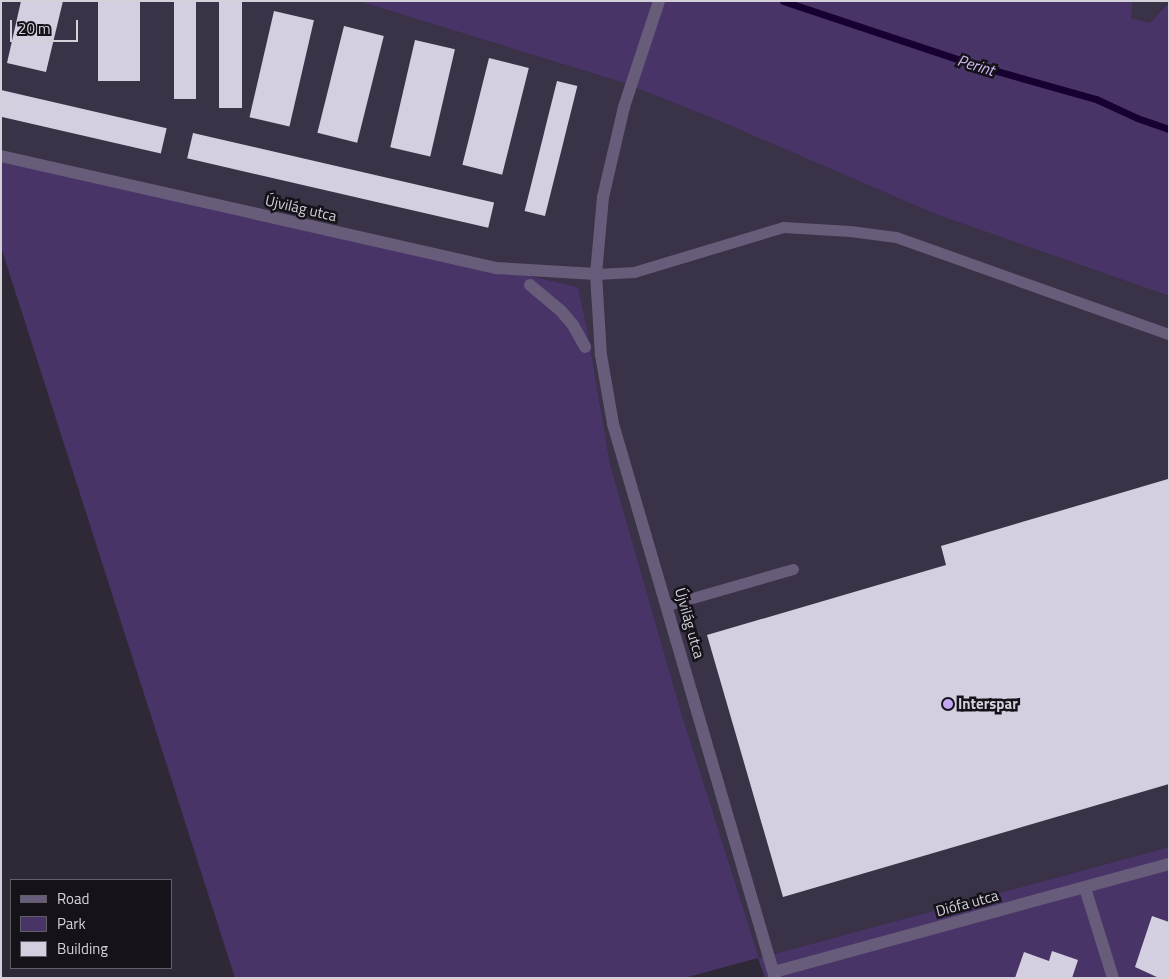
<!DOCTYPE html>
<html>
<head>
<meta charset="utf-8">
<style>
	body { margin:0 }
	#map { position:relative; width:1170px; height:979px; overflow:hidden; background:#2e2837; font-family:"Titillium Web",sans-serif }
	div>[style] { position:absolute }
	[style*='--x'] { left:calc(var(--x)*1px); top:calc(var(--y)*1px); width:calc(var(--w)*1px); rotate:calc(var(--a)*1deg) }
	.built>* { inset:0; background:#3a3246 }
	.green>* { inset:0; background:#493467 }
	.stream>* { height:7px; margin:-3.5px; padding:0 3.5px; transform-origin:3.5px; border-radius:3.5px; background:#180130 }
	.building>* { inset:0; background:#d4cee1; transform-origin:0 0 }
	.service>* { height:11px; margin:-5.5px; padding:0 5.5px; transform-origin:5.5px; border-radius:5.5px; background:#685c7b }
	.pedestrian>* { height:12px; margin:-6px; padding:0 6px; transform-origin:6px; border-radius:6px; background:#685c7b }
	.minor>* { height:12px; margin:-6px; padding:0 6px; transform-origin:6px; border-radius:6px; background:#685c7b }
	.dots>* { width:14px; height:14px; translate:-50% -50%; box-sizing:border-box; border:2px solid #151319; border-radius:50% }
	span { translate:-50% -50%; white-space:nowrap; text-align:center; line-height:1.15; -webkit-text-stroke:5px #151319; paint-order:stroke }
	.street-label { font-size:15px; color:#d3d0d9 }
	.poi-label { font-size:15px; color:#d3d0d9; font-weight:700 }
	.left { translate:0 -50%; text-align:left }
	.water-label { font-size:16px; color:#ceb8f3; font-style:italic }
	.frame { position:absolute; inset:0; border:2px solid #d3d0d9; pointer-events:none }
	.legend { position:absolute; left:10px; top:879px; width:162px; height:90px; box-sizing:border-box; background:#151319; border:1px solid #615f66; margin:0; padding:6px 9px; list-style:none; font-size:15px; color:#d3d0d9 }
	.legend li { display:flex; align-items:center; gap:10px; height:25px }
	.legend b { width:25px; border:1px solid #615f66 }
	.scale { position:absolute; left:10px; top:20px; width:68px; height:22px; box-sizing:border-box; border:2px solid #d3d0d9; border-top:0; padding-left:6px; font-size:15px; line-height:18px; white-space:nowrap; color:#d3d0d9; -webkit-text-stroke:4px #151319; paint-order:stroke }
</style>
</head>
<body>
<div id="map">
	<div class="built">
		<i style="clip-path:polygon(1px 1px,358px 1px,621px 82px,715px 119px,935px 214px,1169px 296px,1169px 847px,759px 958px,683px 718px,610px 464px,587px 328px,578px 287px,442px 256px,1px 162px)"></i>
		<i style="clip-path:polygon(1133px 1px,1169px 1px,1150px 23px,1131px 18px)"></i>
	</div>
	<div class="green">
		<i style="clip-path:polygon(358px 1px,1133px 1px,1131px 18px,1150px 23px,1169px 2px,1169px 296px,935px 214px,715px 119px,621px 82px)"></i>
		<i style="clip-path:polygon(1px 162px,442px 256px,578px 287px,587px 328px,610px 464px,683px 718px,759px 958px,1169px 847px,1169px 978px,765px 978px,758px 958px,684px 978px,235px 978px,1px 247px)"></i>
	</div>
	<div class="stream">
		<i style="--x:783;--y:1;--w:199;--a:18.4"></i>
		<i style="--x:972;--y:64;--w:129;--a:15.8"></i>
		<i style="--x:1096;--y:99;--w:45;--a:24.9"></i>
		<i style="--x:1137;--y:118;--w:34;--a:19"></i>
	</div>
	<div class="building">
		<i style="clip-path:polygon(21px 1px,63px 1px,46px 72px,7px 63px)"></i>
		<i style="left:98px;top:1px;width:42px;height:80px"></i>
		<i style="left:174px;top:1px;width:22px;height:98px"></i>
		<i style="left:219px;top:1px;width:23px;height:107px"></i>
		<i style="left:274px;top:11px;width:41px;height:109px;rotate:13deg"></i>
		<i style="left:344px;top:26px;width:41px;height:110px;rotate:14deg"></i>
		<i style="left:415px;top:40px;width:41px;height:110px;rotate:13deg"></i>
		<i style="left:489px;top:58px;width:41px;height:110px;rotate:14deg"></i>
		<i style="left:557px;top:81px;width:21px;height:134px;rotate:14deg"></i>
		<i style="left:1px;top:90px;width:170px;height:26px;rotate:13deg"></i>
		<i style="left:193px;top:133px;width:309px;height:26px;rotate:13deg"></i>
		<i style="clip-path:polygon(1168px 479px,1169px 784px,783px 897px,707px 635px,946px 565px,941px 546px)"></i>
		<i style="clip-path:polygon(1152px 916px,1169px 922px,1169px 978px,1159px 978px,1135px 967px)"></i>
		<i style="clip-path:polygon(1052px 951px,1078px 960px,1072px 978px,1015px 978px,1024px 952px,1049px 961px)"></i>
	</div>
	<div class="service">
		<i style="--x:596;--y:274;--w:38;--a:-3"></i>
		<i style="--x:634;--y:272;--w:156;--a:-16.8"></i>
		<i style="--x:783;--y:227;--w:67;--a:3.4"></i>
		<i style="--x:850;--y:231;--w:46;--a:7.4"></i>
		<i style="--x:896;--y:237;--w:290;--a:19.6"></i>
		<i style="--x:668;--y:605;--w:130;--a:-16.1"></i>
	</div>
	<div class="pedestrian">
		<i style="--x:530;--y:285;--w:40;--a:40"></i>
		<i style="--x:561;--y:311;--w:18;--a:49"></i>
		<i style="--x:573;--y:325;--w:25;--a:61"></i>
	</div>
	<div class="minor">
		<i style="--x:659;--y:1;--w:112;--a:108.3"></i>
		<i style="--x:624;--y:107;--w:92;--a:103.1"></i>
		<i style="--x:603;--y:197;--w:77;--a:95.2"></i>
		<i style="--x:596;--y:274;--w:81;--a:86.5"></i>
		<i style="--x:601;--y:355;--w:70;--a:80.1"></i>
		<i style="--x:613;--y:424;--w:577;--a:73.7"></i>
		<i style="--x:1;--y:156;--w:508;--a:12.75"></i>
		<i style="--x:496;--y:268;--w:100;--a:3.4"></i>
		<i style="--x:1085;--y:888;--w:94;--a:72.7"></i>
		<i style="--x:774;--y:972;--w:409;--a:-15.3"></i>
	</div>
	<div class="dots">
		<i style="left:948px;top:704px;background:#c4a7f2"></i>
	</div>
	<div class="street-label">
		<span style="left:301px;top:208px;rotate:13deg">Újvilág utca</span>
		<span style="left:690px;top:623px;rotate:74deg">Újvilág utca</span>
		<span style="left:967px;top:903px;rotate:-15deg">Diófa utca</span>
	</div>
	<div class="poi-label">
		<span class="left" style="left:958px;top:704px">Interspar</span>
	</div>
	<div class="water-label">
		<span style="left:976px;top:65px;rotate:17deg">Perint</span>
	</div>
	<div class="frame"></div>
	<ul class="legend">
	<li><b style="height:6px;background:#685c7b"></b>Road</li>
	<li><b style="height:14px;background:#493467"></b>Park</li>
	<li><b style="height:14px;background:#d4cee1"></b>Building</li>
	</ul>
	<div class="scale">20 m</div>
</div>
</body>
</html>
